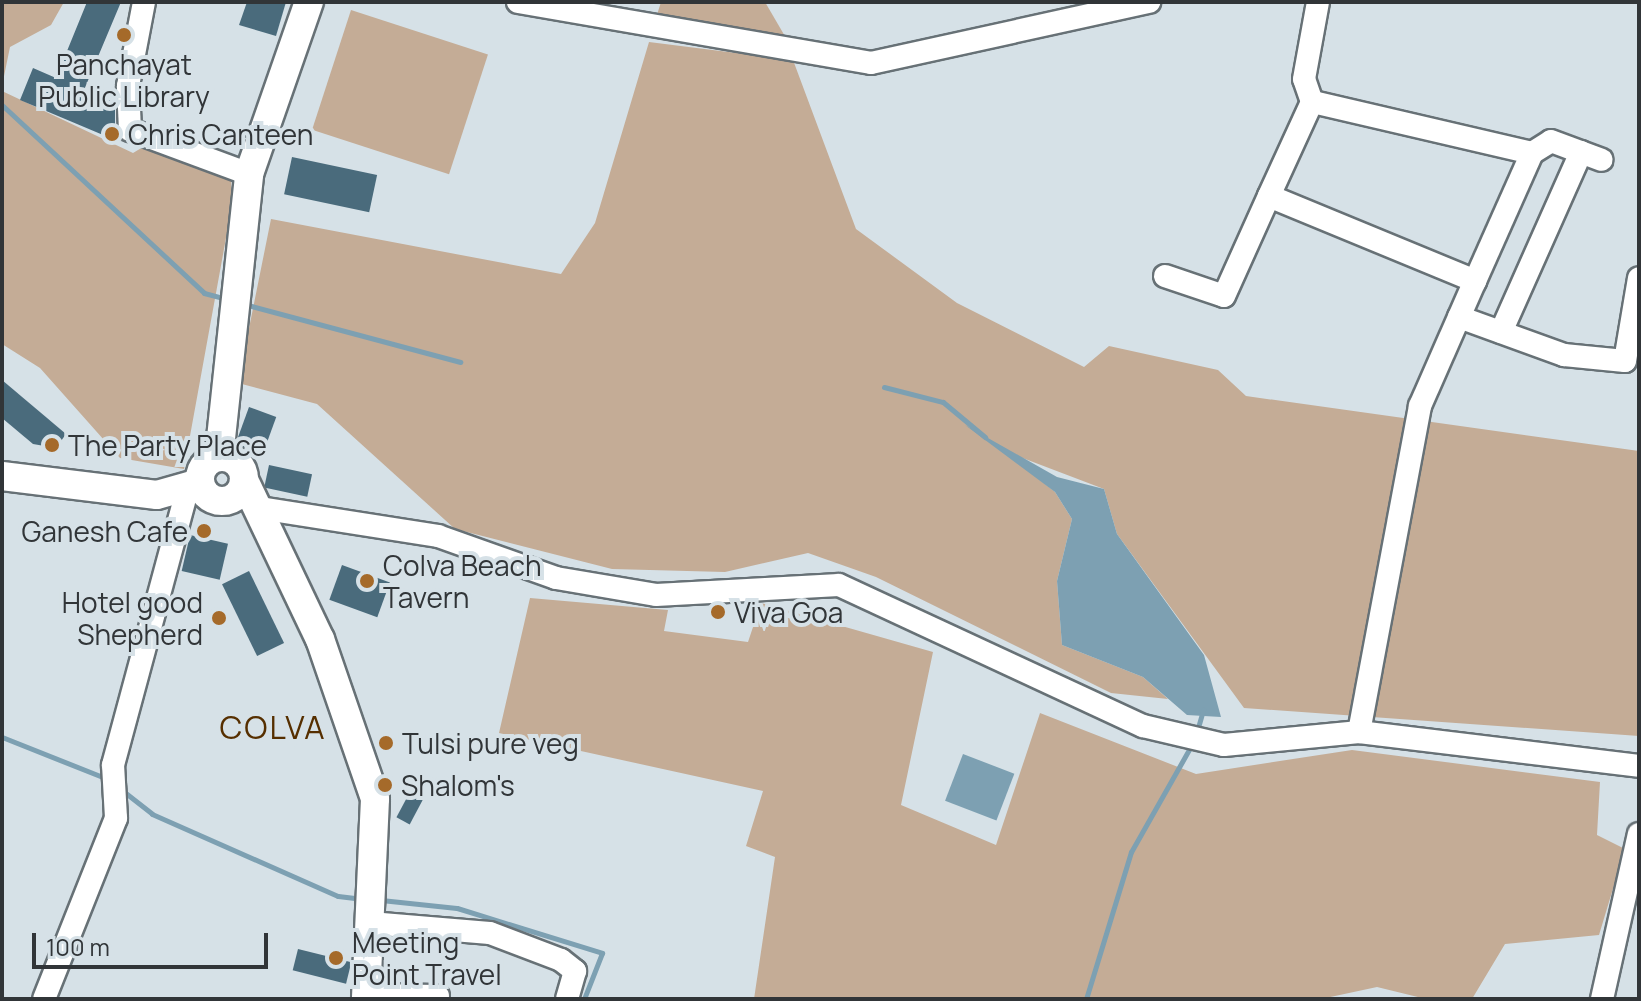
<!DOCTYPE html>
<html>
<head>
<meta charset="utf-8">
<style>
	body { margin:0 }
	#map { position:relative; width:1641px; height:1001px; overflow:hidden; background:#d6e1e7; font-family:Manrope,sans-serif }
	div>[style] { position:absolute }
	[style*='--x'] { left:calc(var(--x)*1px); top:calc(var(--y)*1px); width:calc(var(--w)*1px); rotate:calc(var(--a)*1deg) }
	.green>* { inset:0; background:#c4ac96; transform-origin:0 0 }
	.water>* { inset:0; background:#7da0b2; transform-origin:0 0 }
	.stream>* { height:5px; margin:-2.5px; padding:0 2.5px; transform-origin:2.5px; border-radius:2.5px; background:#7da0b2 }
	.building>* { inset:0; background:#4a6b7c; transform-origin:0 0 }
	.roads { filter:drop-shadow(2px 0 #677176) drop-shadow(-2px 0 #677176) drop-shadow(0 2px #677176) drop-shadow(0 -2px #677176) }
	.minor>* { height:22px; margin:-11px; padding:0 11px; transform-origin:11px; border-radius:11px; background:#fff }
	.major>* { height:28px; margin:-14px; padding:0 14px; transform-origin:14px; border-radius:14px; background:#fff }
	.major>.ring { margin:-14px; padding:0; box-sizing:content-box; background:none; border:28px solid #fff; border-radius:50% }
	.dots>* { width:22px; height:22px; translate:-50% -50%; box-sizing:border-box; border:4px solid #d6e1e7; border-radius:50% }
	span { translate:-50% -50%; white-space:nowrap; text-align:center; line-height:1.15; -webkit-text-stroke:8px #d6e1e7; paint-order:stroke }
	.poi-label { font-size:28px; color:#313538 }
	.left { translate:0 -50%; text-align:left }
	.right { translate:-100% -50%; text-align:right }
	.quarter-label { font-size:32px; color:#562f00; letter-spacing:2px }
	.frame { position:absolute; inset:0; border:4px solid #313538; pointer-events:none }
	.scale { position:absolute; left:32px; top:933px; width:236px; height:36px; box-sizing:border-box; border:4px solid #313538; border-top:0; padding-left:10px; font-size:24px; line-height:28px; white-space:nowrap; color:#313538; -webkit-text-stroke:6px #d6e1e7; paint-order:stroke }
</style>
</head>
<body>
<div id="map">
	<div class="green">
		<i style="clip-path:polygon(2px 2px,64px 2px,51px 25px,10px 47px,2px 86px)"></i>
		<i style="clip-path:polygon(661px 2px,765px 2px,786px 38px,656px 18px)"></i>
		<i style="left:351px;top:10px;width:144px;height:126px;rotate:18deg"></i>
		<i style="clip-path:polygon(649px 42px,793px 60px,856px 229px,957px 303px,1084px 367px,1109px 346px,1218px 370px,1246px 396px,1639px 451px,1639px 736px,1244px 708px,1117px 534px,1104px 489px,1004px 451px,1055px 492px,1072px 519px,1057px 581px,1062px 645px,1143px 677px,1168px 699px,1111px 693px,876px 577px,808px 553px,725px 572px,612px 569px,455px 529px,317px 404px,238px 383px,271px 219px,561px 274px,595px 223px)"></i>
		<i style="clip-path:polygon(2px 91px,133px 153px,143px 147px,231px 172px,232px 205px,184px 469px,120px 458px,40px 368px,2px 344px)"></i>
		<i style="clip-path:polygon(530px 598px,668px 610px,664px 631px,748px 642px,761px 603px,933px 652px,901px 805px,996px 845px,1040px 713px,1196px 774px,1352px 750px,1600px 782px,1597px 835px,1625px 849px,1599px 935px,1505px 944px,1472px 999px,1426px 999px,1377px 987px,1321px 999px,754px 999px,775px 857px,746px 846px,763px 791px,499px 733px)"></i>
	</div>
	<div class="water">
		<i style="clip-path:polygon(965px 425px,1057px 477px,1104px 489px,1117px 534px,1204px 655px,1221px 717px,1187px 715px,1143px 677px,1062px 645px,1057px 581px,1072px 519px,1055px 492px)"></i>
		<i style="left:963px;top:754px;width:55px;height:50px;rotate:21deg"></i>
	</div>
	<div class="stream">
		<i style="--x:2;--y:105;--w:276;--a:42.9"></i>
		<i style="--x:204;--y:293;--w:23;--a:15"></i>
		<i style="--x:244;--y:304;--w:224;--a:15"></i>
		<i style="--x:884;--y:387;--w:61;--a:14.3"></i>
		<i style="--x:943;--y:402;--w:55;--a:39.8"></i>
		<i style="--x:1197;--y:731;--w:22;--a:-74"></i>
		<i style="--x:2;--y:737;--w:111;--a:21.7"></i>
		<i style="--x:123;--y:791;--w:37;--a:38"></i>
		<i style="--x:152;--y:814;--w:203;--a:23.8"></i>
		<i style="--x:338;--y:896;--w:25;--a:7"></i>
		<i style="--x:381;--y:900;--w:76;--a:6"></i>
		<i style="--x:457;--y:908;--w:152;--a:17.2"></i>
		<i style="--x:602;--y:953;--w:49;--a:111.4"></i>
		<i style="--x:1086;--y:999;--w:154;--a:-73"></i>
		<i style="--x:1131;--y:852;--w:124;--a:-60.5"></i>
	</div>
	<div class="building">
		<i style="clip-path:polygon(87px 2px,121px 2px,84px 90px,115px 103px,115px 140px,20px 100px,33px 68px,56px 78px)"></i>
		<i style="clip-path:polygon(247px 2px,286px 2px,276px 36px,239px 25px)"></i>
		<i style="left:292px;top:157px;width:87px;height:38px;rotate:12deg"></i>
		<i style="clip-path:polygon(2px 380px,66px 434px,56px 448px,33px 444px,2px 418px)"></i>
		<i style="left:249px;top:407px;width:29px;height:42px;rotate:20deg"></i>
		<i style="left:269px;top:465px;width:44px;height:23px;rotate:12deg"></i>
		<i style="left:190px;top:535px;width:39px;height:37px;rotate:13deg"></i>
		<i style="left:342px;top:565px;width:51px;height:37px;rotate:20deg"></i>
		<i style="left:249px;top:571px;width:80px;height:30px;rotate:64deg"></i>
		<i style="left:411px;top:790px;width:15px;height:31px;rotate:28deg"></i>
		<i style="left:298px;top:949px;width:55px;height:22px;rotate:14deg"></i>
	</div>
	<div class="roads">
		<div class="minor">
			<i style="--x:144;--y:2;--w:86;--a:100.8"></i>
			<i style="--x:128;--y:86;--w:44;--a:87.4"></i>
			<i style="--x:130;--y:130;--w:127;--a:20.3"></i>
			<i style="--x:518;--y:2;--w:358;--a:9.8"></i>
			<i style="--x:871;--y:63;--w:285;--a:-12.4"></i>
			<i style="--x:1312;--y:102;--w:24;--a:-109"></i>
			<i style="--x:1304;--y:79;--w:78;--a:-79.7"></i>
			<i style="--x:1532;--y:153;--w:22;--a:-32"></i>
			<i style="--x:1551;--y:141;--w:54;--a:20.4"></i>
			<i style="--x:1165;--y:276;--w:62;--a:18.7"></i>
			<i style="--x:1224;--y:296;--w:110;--a:-65.8"></i>
			<i style="--x:1459;--y:317;--w:112;--a:19.9"></i>
			<i style="--x:1564;--y:355;--w:61;--a:5.6"></i>
			<i style="--x:1625;--y:361;--w:84;--a:-80.4"></i>
			<i style="--x:1501;--y:332;--w:197;--a:-66"></i>
			<i style="--x:260;--y:508;--w:180;--a:8.9"></i>
			<i style="--x:438;--y:536;--w:125;--a:19.6"></i>
			<i style="--x:556;--y:578;--w:101;--a:9.6"></i>
			<i style="--x:656;--y:595;--w:183;--a:-3.1"></i>
			<i style="--x:839;--y:585;--w:335;--a:24.9"></i>
			<i style="--x:1143;--y:726;--w:83;--a:13.2"></i>
			<i style="--x:1224;--y:745;--w:136;--a:-5.5"></i>
			<i style="--x:1359;--y:732;--w:282;--a:6.9"></i>
			<i style="--x:1359;--y:732;--w:332;--a:-79.4"></i>
			<i style="--x:1420;--y:406;--w:137;--a:-66.3"></i>
			<i style="--x:1475;--y:281;--w:140;--a:-66"></i>
			<i style="--x:1532;--y:153;--w:226;--a:-166.9"></i>
			<i style="--x:1312;--y:102;--w:103;--a:114.6"></i>
			<i style="--x:1269;--y:196;--w:223;--a:22.4"></i>
			<i style="--x:370;--y:923;--w:120;--a:4.8"></i>
			<i style="--x:490;--y:933;--w:76;--a:20.8"></i>
			<i style="--x:561;--y:960;--w:18;--a:38"></i>
			<i style="--x:575;--y:971;--w:29;--a:106"></i>
			<i style="--x:367;--y:995;--w:71;--a:0.8"></i>
			<i style="--x:44;--y:999;--w:195;--a:-68.3"></i>
			<i style="--x:116;--y:818;--w:53;--a:-93.2"></i>
			<i style="--x:113;--y:765;--w:288;--a:-74.9"></i>
			<i style="--x:1602;--y:999;--w:169;--a:-77.4"></i>
		</div>
		<div class="major">
			<i class="ring" style="left:200px;top:457px;width:16px;height:16px"></i>
			<i style="--x:219;--y:457;--w:285;--a:-83.9"></i>
			<i style="--x:249;--y:174;--w:182;--a:-70.8"></i>
			<i style="--x:2;--y:476;--w:156;--a:7"></i>
			<i style="--x:157;--y:495;--w:44;--a:-15.9"></i>
			<i style="--x:244;--y:480;--w:176;--a:64.5"></i>
			<i style="--x:320;--y:639;--w:169;--a:71"></i>
			<i style="--x:375;--y:799;--w:200;--a:92.6"></i>
		</div>
	</div>
	<div class="dots">
		<i style="left:124px;top:35px;background:#a56a2a"></i>
		<i style="left:112px;top:134px;background:#a56a2a"></i>
		<i style="left:52px;top:445px;background:#a56a2a"></i>
		<i style="left:204px;top:531px;background:#a56a2a"></i>
		<i style="left:367px;top:581px;background:#a56a2a"></i>
		<i style="left:718px;top:612px;background:#a56a2a"></i>
		<i style="left:219px;top:618px;background:#a56a2a"></i>
		<i style="left:386px;top:743px;background:#a56a2a"></i>
		<i style="left:385px;top:785px;background:#a56a2a"></i>
		<i style="left:336px;top:958px;background:#a56a2a"></i>
	</div>
	<div class="poi-label">
		<span style="left:124px;top:80px">Panchayat<br>Public Library</span>
		<span class="left" style="left:128px;top:134px">Chris Canteen</span>
		<span class="left" style="left:68px;top:445px">The Party Place</span>
		<span class="right" style="left:188px;top:531px">Ganesh Cafe</span>
		<span class="left" style="left:383px;top:581px">Colva Beach<br>Tavern</span>
		<span class="right" style="left:203px;top:618px">Hotel good<br>Shepherd</span>
		<span class="left" style="left:734px;top:612px">Viva Goa</span>
		<span class="left" style="left:402px;top:743px">Tulsi pure veg</span>
		<span class="left" style="left:401px;top:785px">Shalom's</span>
		<span class="left" style="left:352px;top:958px">Meeting<br>Point Travel</span>
	</div>
	<div class="quarter-label">
		<span style="left:273px;top:727px">COLVA</span>
	</div>
	<div class="frame"></div>
	<div class="scale">100 m</div>
</div>
</body>
</html>
